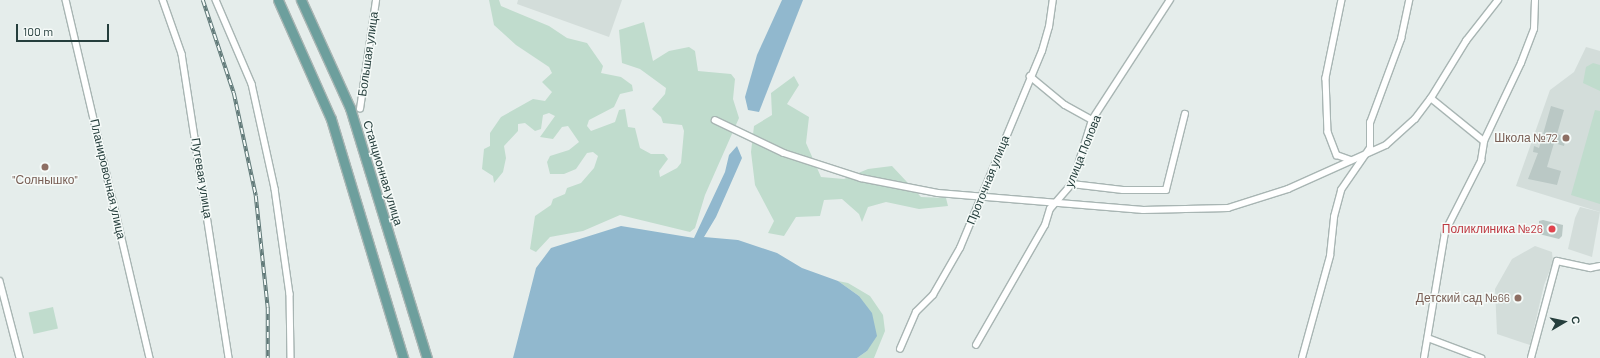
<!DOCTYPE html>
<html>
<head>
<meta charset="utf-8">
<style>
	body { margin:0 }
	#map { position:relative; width:1600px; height:358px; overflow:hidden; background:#e5edeb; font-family:Barlow,sans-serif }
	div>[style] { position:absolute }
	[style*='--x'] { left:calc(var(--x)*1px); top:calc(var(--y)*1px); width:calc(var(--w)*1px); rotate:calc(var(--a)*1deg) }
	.built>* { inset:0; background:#d3ddda }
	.green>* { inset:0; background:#c0dccd; transform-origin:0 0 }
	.water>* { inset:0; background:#91b8ce }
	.building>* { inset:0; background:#bac8c5 }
	.roads { filter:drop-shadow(1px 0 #a8b5b3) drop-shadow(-1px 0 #a8b5b3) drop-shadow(0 1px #a8b5b3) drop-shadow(0 -1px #a8b5b3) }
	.minor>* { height:5.5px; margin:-2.75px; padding:0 2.75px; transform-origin:2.75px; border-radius:2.75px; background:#fff }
	.primary>* { height:9px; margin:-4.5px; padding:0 4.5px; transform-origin:4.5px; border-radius:4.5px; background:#6d9f9d }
	.rail>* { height:3.5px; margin-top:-1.75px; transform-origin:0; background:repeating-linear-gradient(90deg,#f5faf8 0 6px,#607978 0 12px); box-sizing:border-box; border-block:1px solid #607978 }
	.dots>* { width:11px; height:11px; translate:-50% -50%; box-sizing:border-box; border:2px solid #f5faf8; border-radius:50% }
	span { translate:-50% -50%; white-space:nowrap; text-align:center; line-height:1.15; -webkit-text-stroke:3px #f5faf8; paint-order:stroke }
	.street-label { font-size:12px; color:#253e3c }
	.education-label { font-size:12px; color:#785e54 }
	.right { translate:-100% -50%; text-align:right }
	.health-label { font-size:12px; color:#be3a42 }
	.north { position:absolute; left:1544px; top:302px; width:40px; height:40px; -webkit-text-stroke:3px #f5faf8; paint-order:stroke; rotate:81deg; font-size:11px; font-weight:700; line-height:16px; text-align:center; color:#253e3c }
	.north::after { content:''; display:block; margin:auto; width:14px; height:18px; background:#253e3c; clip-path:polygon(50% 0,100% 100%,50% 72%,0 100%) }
	.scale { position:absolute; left:16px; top:24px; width:93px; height:18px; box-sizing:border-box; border:2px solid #253e3c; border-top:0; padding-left:5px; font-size:12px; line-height:14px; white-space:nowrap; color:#253e3c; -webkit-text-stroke:3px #f5faf8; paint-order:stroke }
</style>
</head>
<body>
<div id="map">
	<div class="built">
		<i style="clip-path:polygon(518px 0,622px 0,609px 37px,517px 4px)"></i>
		<i style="clip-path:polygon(1586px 47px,1600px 51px,1600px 212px,1516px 186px,1550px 90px,1574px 72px)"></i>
		<i style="clip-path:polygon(1580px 207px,1600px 212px,1592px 257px,1568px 249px,1575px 218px)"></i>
		<i style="clip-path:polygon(1535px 246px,1552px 252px,1553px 262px,1544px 285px,1530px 345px,1497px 334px,1495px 289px,1512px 259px)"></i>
	</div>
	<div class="green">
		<i style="clip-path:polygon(489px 0,499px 0,501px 6px,549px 26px,567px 38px,587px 43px,603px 66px,601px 73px,621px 77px,632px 85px,633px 91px,620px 94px,614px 107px,589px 120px,587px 126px,591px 131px,615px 122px,619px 110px,625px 109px,628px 127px,635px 128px,640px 148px,651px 154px,664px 154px,668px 159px,659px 171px,660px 177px,677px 168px,681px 163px,684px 131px,682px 125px,663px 123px,661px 117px,652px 109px,665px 94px,666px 88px,640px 69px,622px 63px,619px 30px,644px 22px,653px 61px,669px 51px,689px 47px,695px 51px,698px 71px,731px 74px,735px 79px,733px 99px,739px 118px,705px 195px,695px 228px,690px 232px,620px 215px,583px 231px,550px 237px,536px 252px,530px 249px,535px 216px,551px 205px,553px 199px,565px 194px,567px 188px,581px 183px,594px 168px,598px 156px,593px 152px,587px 153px,576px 169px,564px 174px,550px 174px,547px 162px,550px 156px,569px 150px,579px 142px,568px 126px,562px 127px,553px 139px,540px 137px,555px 116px,549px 113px,543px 115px,541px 129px,535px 131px,525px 123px,518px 124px,518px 131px,504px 146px,506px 158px,503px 172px,494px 183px,493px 176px,482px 169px,484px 149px,490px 146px,490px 133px,501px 117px,533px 99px,545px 101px,552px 92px,542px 82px,552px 73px,549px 67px,516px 45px,494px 25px)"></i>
		<i style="clip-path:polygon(1593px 63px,1600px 65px,1600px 91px,1583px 83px,1586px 67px)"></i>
		<i style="clip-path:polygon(794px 76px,799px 85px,787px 104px,809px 117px,806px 143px,821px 177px,844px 179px,868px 169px,892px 166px,921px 197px,946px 198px,948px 206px,919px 209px,886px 202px,868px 207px,862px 222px,859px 214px,842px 199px,824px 200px,820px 216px,796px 217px,784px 236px,768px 233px,774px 221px,755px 185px,751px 152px,754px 126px,772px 115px,771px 93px)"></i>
		<i style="clip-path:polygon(1595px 110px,1600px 111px,1600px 204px,1571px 195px)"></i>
		<i style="clip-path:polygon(838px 281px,848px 283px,870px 296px,883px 315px,885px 331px,874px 358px,857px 358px,867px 351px,859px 296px)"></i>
		<i style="left:53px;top:307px;width:22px;height:25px;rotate:77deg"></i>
	</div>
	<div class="water">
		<i style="clip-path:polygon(782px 0,803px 0,759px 112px,748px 110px,745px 97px,757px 55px)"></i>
		<i style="clip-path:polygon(737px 146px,742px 158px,716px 217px,704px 237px,738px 240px,777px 253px,802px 268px,838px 281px,859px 296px,872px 313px,877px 336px,867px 351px,857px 358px,513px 358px,536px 268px,551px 248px,621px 226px,694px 238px,725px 172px,729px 155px)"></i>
	</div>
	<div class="building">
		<i style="clip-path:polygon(1551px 106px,1564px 110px,1557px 134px,1566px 137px,1564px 146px,1554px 143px,1547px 167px,1561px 171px,1557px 185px,1528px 179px,1538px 153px,1533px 152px,1534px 146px,1539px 148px)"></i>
		<i style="clip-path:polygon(1543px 220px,1563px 225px,1562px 236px,1559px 239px,1539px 234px,1539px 221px)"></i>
	</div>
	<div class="roads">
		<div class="minor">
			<i style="--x:66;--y:0;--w:368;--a:76.8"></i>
			<i style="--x:163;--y:0;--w:57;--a:70.6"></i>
			<i style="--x:182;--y:54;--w:308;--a:81.2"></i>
			<i style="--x:216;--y:0;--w:91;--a:66.8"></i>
			<i style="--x:252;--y:84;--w:107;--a:77.6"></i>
			<i style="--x:275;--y:189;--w:106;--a:81.9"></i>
			<i style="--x:290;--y:294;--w:64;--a:89.1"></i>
			<i style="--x:1342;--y:0;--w:80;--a:101.6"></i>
			<i style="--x:1326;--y:78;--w:54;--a:87.9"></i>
			<i style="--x:1328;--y:132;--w:25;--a:69"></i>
			<i style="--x:1337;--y:155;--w:15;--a:20"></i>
			<i style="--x:1030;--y:76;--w:45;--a:39.6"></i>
			<i style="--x:1065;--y:105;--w:31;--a:29"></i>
			<i style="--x:1431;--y:98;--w:68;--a:39.1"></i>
			<i style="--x:360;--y:109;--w:110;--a:-81.6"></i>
			<i style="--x:715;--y:120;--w:76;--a:25.6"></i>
			<i style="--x:784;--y:153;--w:81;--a:18"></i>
			<i style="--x:861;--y:178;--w:78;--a:11"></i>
			<i style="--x:938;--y:193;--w:206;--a:4.7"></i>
			<i style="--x:1143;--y:210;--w:85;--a:-1.3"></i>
			<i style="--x:1228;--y:208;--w:63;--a:-17.6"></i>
			<i style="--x:1288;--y:189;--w:107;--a:-24.2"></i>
			<i style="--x:1386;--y:145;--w:39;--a:-42"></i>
			<i style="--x:1415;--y:119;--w:26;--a:-53"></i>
			<i style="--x:1431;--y:98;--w:67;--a:-58.4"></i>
			<i style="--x:1466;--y:41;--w:52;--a:-52"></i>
			<i style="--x:1072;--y:184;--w:51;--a:6.7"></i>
			<i style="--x:1123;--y:190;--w:43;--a:0"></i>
			<i style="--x:1166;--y:190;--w:78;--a:-76"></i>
			<i style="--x:0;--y:281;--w:80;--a:75.4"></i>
			<i style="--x:1428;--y:338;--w:57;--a:20.7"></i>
			<i style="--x:976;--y:345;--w:138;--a:-60.1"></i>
			<i style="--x:1045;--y:225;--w:17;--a:-73"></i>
			<i style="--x:1050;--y:209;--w:33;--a:-49"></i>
			<i style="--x:1072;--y:184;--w:67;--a:-72.6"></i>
			<i style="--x:1092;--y:120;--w:143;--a:-57"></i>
			<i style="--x:900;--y:349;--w:40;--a:-66.6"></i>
			<i style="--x:916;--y:312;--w:24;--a:-45"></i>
			<i style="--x:933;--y:295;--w:54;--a:-60.1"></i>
			<i style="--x:960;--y:248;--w:213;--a:-67.4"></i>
			<i style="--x:1042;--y:51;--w:25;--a:-74"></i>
			<i style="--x:1049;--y:27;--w:27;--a:-82"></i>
			<i style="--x:1302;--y:358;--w:106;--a:-74.6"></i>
			<i style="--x:1330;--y:256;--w:39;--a:-84"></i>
			<i style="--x:1334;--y:217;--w:28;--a:-75"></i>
			<i style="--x:1341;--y:190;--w:51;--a:-55.4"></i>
			<i style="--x:1370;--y:148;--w:25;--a:-90"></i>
			<i style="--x:1370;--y:123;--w:90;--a:-69.7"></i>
			<i style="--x:1401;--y:39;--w:40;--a:-78"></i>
			<i style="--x:1424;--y:358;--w:128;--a:-80.5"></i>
			<i style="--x:1445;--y:232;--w:80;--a:-63.1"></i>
			<i style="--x:1481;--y:161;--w:20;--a:-81"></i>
			<i style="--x:1484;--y:141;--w:86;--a:-64.6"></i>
			<i style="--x:1521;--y:63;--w:36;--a:-69"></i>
			<i style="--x:1534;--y:29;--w:29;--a:-88"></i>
			<i style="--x:1531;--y:358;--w:100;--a:-75"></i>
			<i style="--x:1557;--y:261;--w:34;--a:12"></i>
			<i style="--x:1590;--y:268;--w:10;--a:-11"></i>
		</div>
		<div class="primary">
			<i style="--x:278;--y:0;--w:130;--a:66"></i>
			<i style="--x:331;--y:119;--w:250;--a:73.2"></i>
			<i style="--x:301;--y:0;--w:119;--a:65.6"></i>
			<i style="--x:350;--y:108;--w:262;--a:72.9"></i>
		</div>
	</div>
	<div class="rail">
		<i style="--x:203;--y:0;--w:98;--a:71.6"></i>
		<i style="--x:234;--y:93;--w:105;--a:77.9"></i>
		<i style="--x:256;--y:196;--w:113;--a:83.9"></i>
		<i style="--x:268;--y:308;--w:50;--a:90"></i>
	</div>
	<div class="dots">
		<i style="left:1566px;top:138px;background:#8d6e63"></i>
		<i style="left:45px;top:167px;background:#8d6e63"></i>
		<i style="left:1552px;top:229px;background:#e0444e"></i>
		<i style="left:1518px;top:298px;background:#8d6e63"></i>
	</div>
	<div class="street-label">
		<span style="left:368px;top:54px;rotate:-82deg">Большая улица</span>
		<span style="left:1083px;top:151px;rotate:-68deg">улица Попова</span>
		<span style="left:383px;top:173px;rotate:73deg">Станционная улица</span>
		<span style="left:202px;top:178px;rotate:81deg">Путевая улица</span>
		<span style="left:108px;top:179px;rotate:77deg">Планировочная улица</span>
		<span style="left:988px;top:180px;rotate:-68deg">Проточная улица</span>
	</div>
	<div class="education-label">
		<span class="right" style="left:1558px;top:138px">Школа №72</span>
		<span style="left:45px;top:180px">"Солнышко"</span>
		<span class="right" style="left:1510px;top:298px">Детский сад №66</span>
	</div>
	<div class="health-label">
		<span class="right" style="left:1543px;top:229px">Поликлиника №26</span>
	</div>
	<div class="north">С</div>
	<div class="scale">100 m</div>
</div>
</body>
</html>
